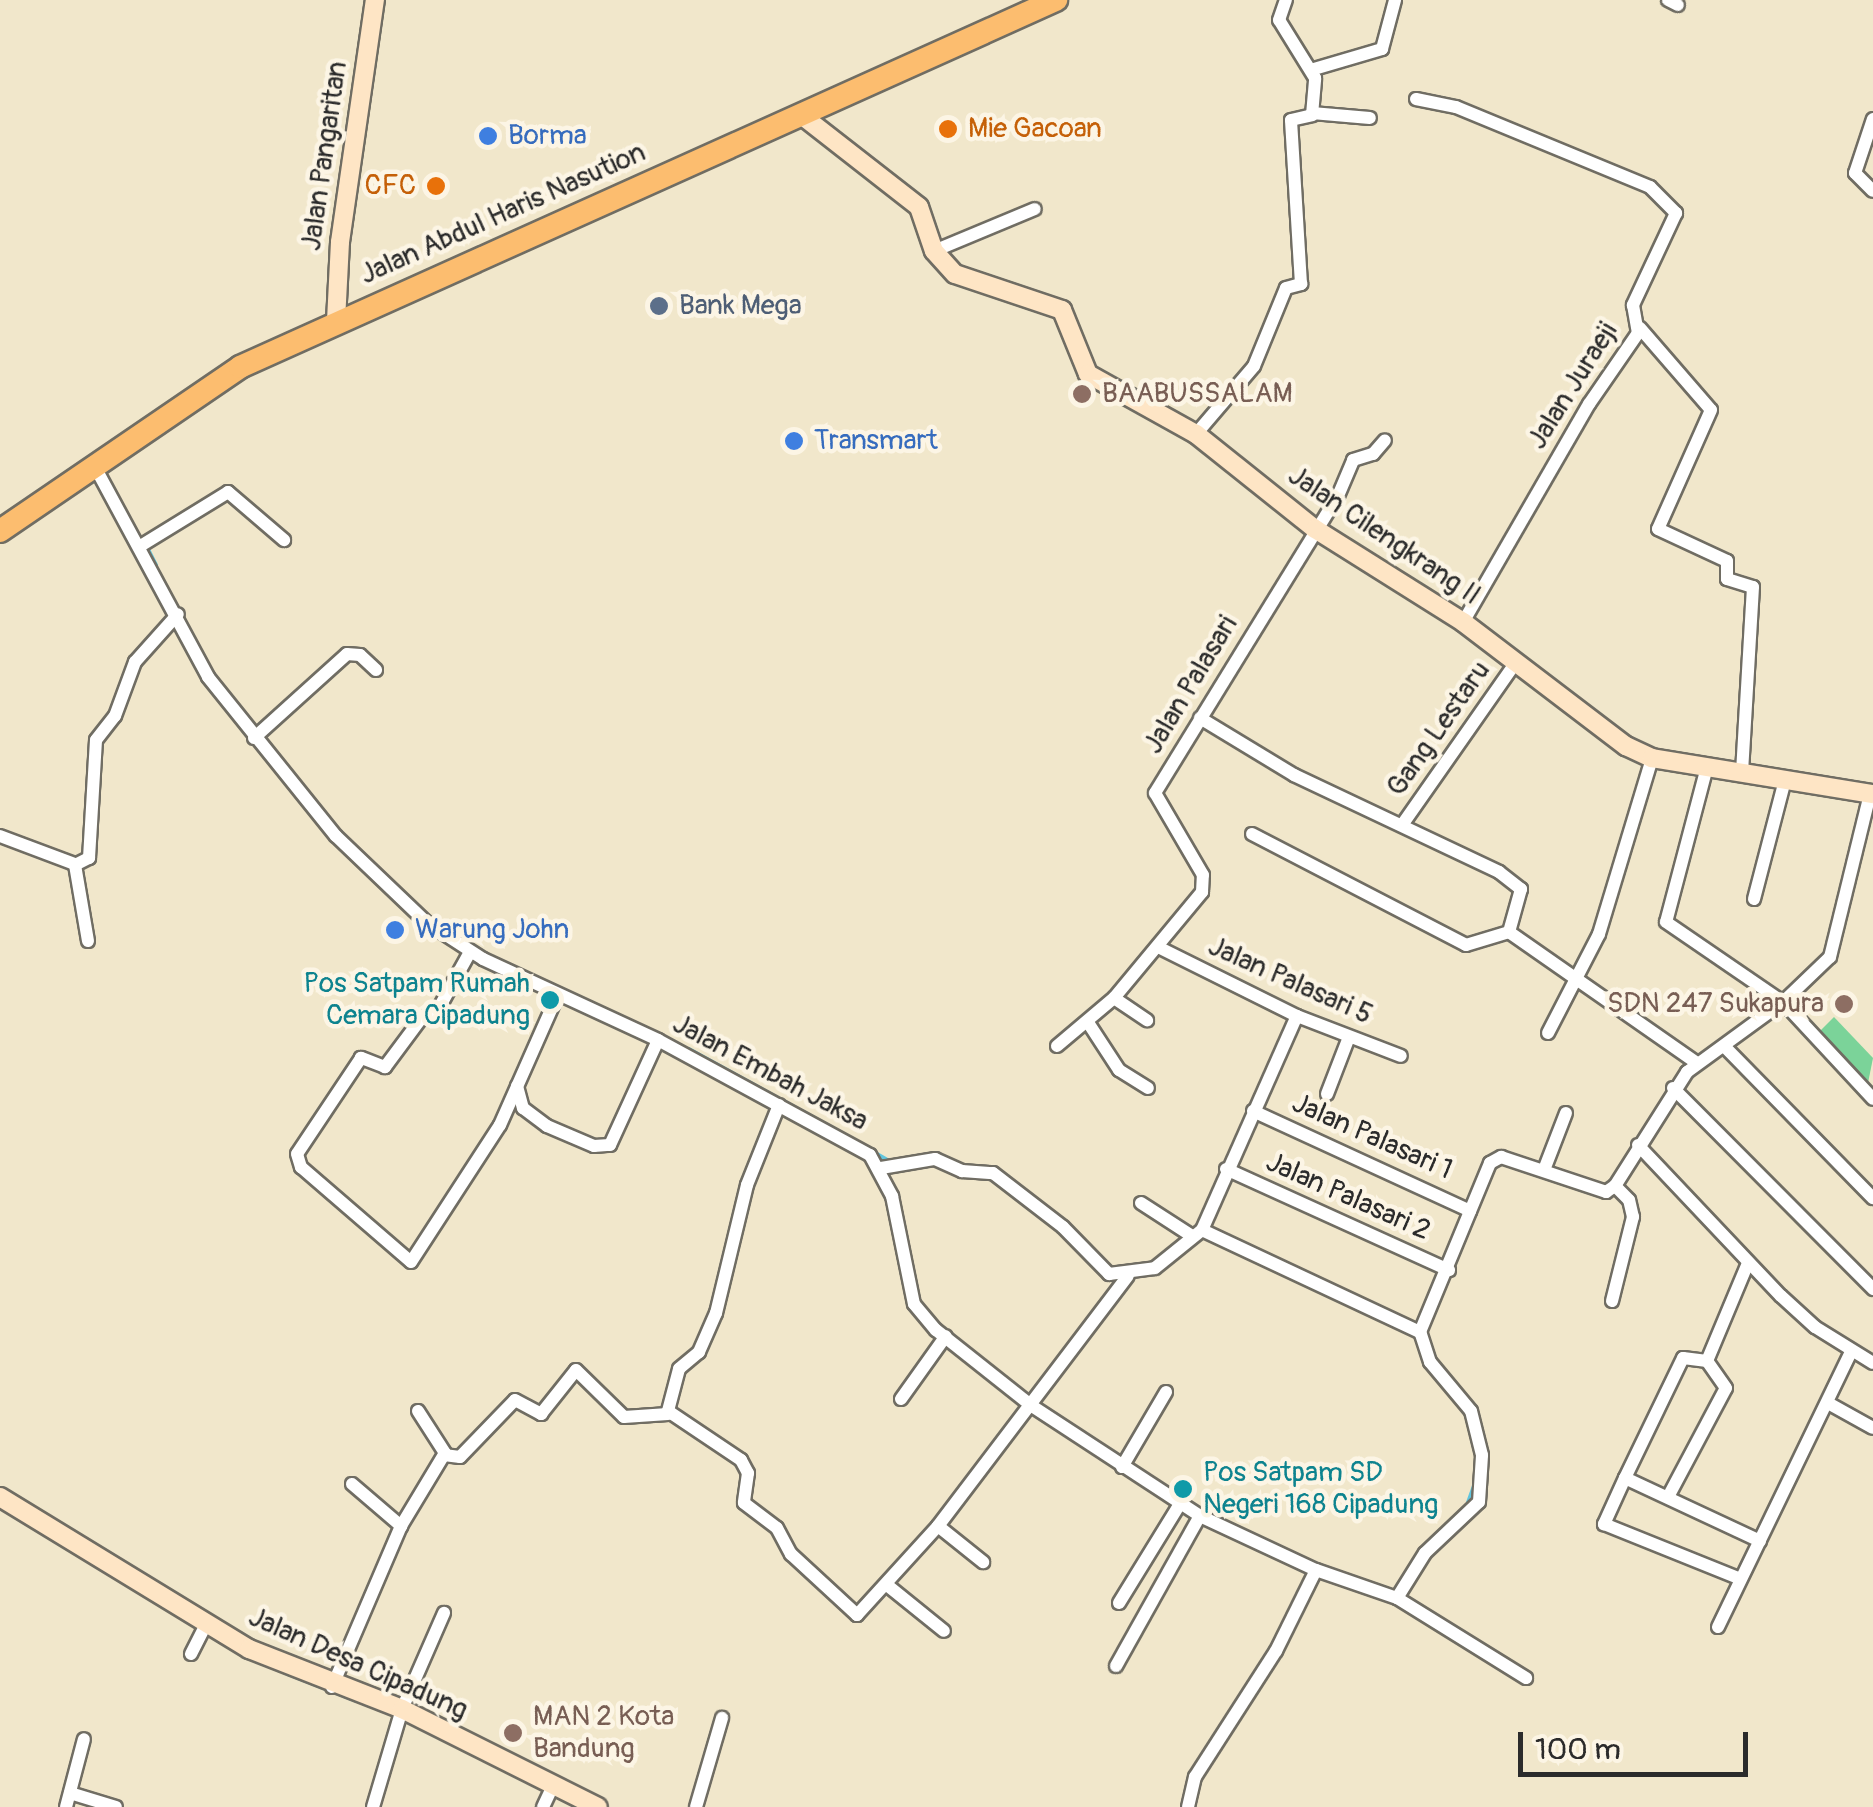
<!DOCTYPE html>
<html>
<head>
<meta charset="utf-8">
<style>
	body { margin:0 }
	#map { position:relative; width:1873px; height:1807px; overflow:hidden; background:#f1e7cb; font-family:Pangolin,sans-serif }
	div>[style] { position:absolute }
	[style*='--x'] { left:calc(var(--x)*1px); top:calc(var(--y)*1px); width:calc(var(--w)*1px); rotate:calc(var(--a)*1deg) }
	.green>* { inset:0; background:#7bd399 }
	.stream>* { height:5px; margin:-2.5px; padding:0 2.5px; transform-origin:2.5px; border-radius:2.5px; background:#60c5dd }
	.roads { filter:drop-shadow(2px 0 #706d63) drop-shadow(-2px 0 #706d63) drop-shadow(0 2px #706d63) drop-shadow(0 -2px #706d63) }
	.street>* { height:12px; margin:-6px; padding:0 6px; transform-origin:6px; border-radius:6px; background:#fff }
	.secondary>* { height:18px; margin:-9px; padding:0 9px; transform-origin:9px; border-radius:9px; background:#fee5c5 }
	.highway>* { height:22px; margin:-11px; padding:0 11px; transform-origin:11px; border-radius:11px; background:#fcbd6f }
	.dots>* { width:28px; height:28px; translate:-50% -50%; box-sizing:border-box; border:5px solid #fcf5e5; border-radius:50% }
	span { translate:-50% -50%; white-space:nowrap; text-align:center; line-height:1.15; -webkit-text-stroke:9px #fcf5e5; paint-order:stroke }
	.food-label { font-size:28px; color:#c56008 }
	.left { translate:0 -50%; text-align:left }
	.right { translate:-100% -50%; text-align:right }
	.shop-label { font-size:28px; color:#366cbe }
	.street-label { font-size:28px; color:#2b2b2b }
	.service-label { font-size:28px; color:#4e5e75 }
	.education-label { font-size:28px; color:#785e54 }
	.culture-label { font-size:28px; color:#0d838f }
	.scale { position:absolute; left:1518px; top:1732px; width:230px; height:45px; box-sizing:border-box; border:5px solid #2b2b2b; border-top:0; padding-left:12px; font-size:30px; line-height:35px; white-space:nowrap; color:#2b2b2b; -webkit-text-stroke:8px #fcf5e5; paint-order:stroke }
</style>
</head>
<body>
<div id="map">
	<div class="green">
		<i style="clip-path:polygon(1834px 1017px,1873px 1058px,1868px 1083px,1820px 1031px)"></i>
	</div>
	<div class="stream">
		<i style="--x:1241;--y:481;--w:84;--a:38.2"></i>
		<i style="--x:1318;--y:541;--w:70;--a:32.1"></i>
		<i style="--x:145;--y:545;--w:22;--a:63"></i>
		<i style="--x:688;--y:1049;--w:169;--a:28.7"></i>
		<i style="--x:1651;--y:1118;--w:39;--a:-58"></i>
		<i style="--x:871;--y:1151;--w:24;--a:30"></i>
		<i style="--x:1468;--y:1502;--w:20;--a:-70"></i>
		<i style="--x:53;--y:1539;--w:98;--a:31.3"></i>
		<i style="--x:287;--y:1673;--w:74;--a:21.4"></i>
	</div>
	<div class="roads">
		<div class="street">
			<i style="--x:1668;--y:0;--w:11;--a:27"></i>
			<i style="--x:1314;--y:69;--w:71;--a:-16.4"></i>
			<i style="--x:1382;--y:49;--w:51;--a:-75.1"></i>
			<i style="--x:1416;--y:99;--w:41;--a:11.3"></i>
			<i style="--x:1456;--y:107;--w:210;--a:22.4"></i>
			<i style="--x:1650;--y:187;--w:37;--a:45"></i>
			<i style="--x:1676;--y:213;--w:102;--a:115.1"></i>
			<i style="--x:1633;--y:305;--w:28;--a:80"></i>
			<i style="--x:1638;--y:333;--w:86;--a:124.6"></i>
			<i style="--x:1589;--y:404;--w:252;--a:120"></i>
			<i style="--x:1312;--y:113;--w:58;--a:4.9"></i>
			<i style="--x:1873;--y:119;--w:57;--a:108.4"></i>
			<i style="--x:1855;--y:173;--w:25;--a:45"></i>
			<i style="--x:934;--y:251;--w:109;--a:-22.6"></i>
			<i style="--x:1640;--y:328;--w:108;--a:49.1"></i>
			<i style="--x:1711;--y:410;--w:130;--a:114"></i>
			<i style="--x:1658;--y:529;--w:76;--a:24.9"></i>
			<i style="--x:1727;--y:561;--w:18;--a:90"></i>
			<i style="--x:1727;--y:579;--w:27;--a:17"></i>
			<i style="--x:1753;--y:587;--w:186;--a:93.4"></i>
			<i style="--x:1196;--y:434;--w:89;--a:-49.5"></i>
			<i style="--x:1254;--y:366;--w:84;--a:-67.7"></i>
			<i style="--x:1286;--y:288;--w:16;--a:-15"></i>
			<i style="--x:1301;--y:284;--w:164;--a:-93.5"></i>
			<i style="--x:1291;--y:120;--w:22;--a:-13"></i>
			<i style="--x:1312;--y:115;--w:37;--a:-85"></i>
			<i style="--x:1315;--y:78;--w:68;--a:-121.8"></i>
			<i style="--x:1279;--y:20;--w:21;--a:-71"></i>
			<i style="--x:94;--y:465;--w:241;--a:61.7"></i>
			<i style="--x:208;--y:677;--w:204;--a:51.2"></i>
			<i style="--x:336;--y:836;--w:124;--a:43.7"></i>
			<i style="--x:426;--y:922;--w:68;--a:33"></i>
			<i style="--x:483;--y:959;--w:193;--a:24.8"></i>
			<i style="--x:658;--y:1040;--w:241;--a:28.5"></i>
			<i style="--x:870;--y:1155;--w:47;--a:61.8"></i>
			<i style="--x:892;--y:1196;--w:110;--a:78.5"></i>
			<i style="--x:914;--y:1304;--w:34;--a:50"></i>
			<i style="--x:936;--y:1330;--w:122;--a:38.4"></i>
			<i style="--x:1032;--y:1406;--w:201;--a:33.2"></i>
			<i style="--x:1200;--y:1516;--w:128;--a:25"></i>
			<i style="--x:1316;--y:1570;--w:86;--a:19.1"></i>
			<i style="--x:1397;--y:1598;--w:152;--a:31.8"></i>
			<i style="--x:142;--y:545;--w:101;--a:-31.6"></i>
			<i style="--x:228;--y:492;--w:74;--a:40.6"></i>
			<i style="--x:1200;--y:718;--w:110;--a:31.2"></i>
			<i style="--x:1294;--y:775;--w:227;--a:25.3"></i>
			<i style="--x:1499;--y:872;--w:28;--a:38"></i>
			<i style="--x:1521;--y:889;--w:45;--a:105.6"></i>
			<i style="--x:1509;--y:932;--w:229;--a:34.9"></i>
			<i style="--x:254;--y:738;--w:125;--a:-42.1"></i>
			<i style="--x:347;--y:654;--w:13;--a:4"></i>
			<i style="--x:360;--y:655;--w:22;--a:43"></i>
			<i style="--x:1707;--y:767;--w:160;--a:104.8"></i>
			<i style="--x:1666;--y:922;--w:142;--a:34.4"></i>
			<i style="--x:1783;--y:1002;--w:132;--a:47.1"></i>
			<i style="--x:1402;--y:825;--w:200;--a:-55"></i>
			<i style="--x:1252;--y:834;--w:241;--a:27.4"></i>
			<i style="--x:1466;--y:945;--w:45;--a:-16.8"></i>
			<i style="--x:0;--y:836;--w:80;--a:20.5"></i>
			<i style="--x:1754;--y:899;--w:123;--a:-75.4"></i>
			<i style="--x:88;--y:941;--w:77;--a:-99.7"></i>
			<i style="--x:75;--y:865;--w:16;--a:-27"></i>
			<i style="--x:89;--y:858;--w:118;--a:-86.6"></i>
			<i style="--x:96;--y:740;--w:31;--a:-52"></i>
			<i style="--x:115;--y:716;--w:58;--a:-69.7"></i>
			<i style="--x:135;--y:662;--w:64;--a:-48.1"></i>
			<i style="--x:1160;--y:948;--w:153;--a:26.4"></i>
			<i style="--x:1297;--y:1016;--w:111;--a:21"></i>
			<i style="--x:470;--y:952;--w:64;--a:119"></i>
			<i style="--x:439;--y:1008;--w:22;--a:148"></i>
			<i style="--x:420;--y:1020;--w:59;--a:126.7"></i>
			<i style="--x:385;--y:1067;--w:26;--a:-159"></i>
			<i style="--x:361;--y:1058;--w:115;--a:123.7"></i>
			<i style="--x:297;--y:1154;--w:14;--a:73"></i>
			<i style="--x:301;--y:1167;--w:145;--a:40.8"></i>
			<i style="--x:411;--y:1262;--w:163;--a:-57"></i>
			<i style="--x:500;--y:1125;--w:143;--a:-66.1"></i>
			<i style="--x:1114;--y:998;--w:40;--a:34"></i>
			<i style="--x:1089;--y:1024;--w:55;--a:56.9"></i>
			<i style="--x:1119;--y:1070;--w:34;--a:32"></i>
			<i style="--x:1548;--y:1033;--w:111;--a:-62.7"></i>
			<i style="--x:1599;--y:934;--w:184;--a:-73.2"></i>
			<i style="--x:1057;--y:1046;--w:75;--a:-40.1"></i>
			<i style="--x:1114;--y:998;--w:138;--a:-50.3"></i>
			<i style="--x:1202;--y:892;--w:17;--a:-87"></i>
			<i style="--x:1203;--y:875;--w:95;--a:-120.3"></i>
			<i style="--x:1155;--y:793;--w:349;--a:-58.4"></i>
			<i style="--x:1338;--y:496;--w:39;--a:-67"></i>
			<i style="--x:1353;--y:460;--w:21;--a:-17"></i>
			<i style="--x:1373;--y:454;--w:18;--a:-49"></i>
			<i style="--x:1724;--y:1046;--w:213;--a:45.6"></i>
			<i style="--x:517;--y:1086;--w:23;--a:75"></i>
			<i style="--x:523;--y:1108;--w:30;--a:37"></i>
			<i style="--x:547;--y:1126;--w:51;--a:23.1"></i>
			<i style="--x:594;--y:1146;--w:16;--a:-4"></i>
			<i style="--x:610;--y:1145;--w:115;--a:-65.4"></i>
			<i style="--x:1673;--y:1088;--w:284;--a:45.1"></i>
			<i style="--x:1327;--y:1094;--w:61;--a:-68.9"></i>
			<i style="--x:779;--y:1105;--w:86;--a:111.8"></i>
			<i style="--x:747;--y:1185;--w:132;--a:103.6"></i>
			<i style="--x:716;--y:1313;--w:43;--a:113.6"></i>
			<i style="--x:699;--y:1352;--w:26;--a:140"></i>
			<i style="--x:679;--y:1369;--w:43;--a:104.7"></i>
			<i style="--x:668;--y:1411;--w:88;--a:33.9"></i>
			<i style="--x:741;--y:1460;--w:15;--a:62"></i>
			<i style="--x:748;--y:1473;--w:30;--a:98"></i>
			<i style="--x:744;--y:1503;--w:41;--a:37.1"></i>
			<i style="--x:777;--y:1528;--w:30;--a:62"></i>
			<i style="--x:791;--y:1554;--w:90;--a:42.7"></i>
			<i style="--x:857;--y:1615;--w:120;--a:-47.7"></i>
			<i style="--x:938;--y:1526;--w:314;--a:-52.8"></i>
			<i style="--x:1253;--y:1111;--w:239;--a:24.7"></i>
			<i style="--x:1638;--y:1145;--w:208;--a:46.6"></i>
			<i style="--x:1781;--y:1296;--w:46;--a:42.4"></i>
			<i style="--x:1815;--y:1327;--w:68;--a:31.8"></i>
			<i style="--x:881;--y:1168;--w:55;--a:-9.5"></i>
			<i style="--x:935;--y:1159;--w:30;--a:24"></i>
			<i style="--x:962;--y:1171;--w:31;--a:4"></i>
			<i style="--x:993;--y:1173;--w:88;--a:37.6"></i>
			<i style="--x:1063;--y:1227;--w:66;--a:45.6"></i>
			<i style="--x:1109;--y:1274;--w:46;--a:-7.4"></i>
			<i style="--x:1155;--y:1268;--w:60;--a:-39"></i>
			<i style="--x:1202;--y:1230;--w:234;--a:-66.1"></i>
			<i style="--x:1226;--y:1169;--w:245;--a:24.4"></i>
			<i style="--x:1544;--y:1170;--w:61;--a:-68.9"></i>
			<i style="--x:1141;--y:1203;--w:61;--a:32.9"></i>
			<i style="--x:1202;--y:1230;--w:241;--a:25.1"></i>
			<i style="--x:1612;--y:1301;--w:87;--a:-76"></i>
			<i style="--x:1633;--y:1217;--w:17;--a:-103"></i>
			<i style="--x:1629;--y:1200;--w:20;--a:-135"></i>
			<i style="--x:1707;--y:1361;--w:24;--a:-173"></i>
			<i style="--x:1683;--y:1358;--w:133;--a:115.8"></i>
			<i style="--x:1625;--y:1478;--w:149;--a:25"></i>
			<i style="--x:901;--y:1399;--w:77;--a:-54.5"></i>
			<i style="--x:1828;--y:1403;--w:51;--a:29.1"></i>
			<i style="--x:444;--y:1455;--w:16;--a:7"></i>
			<i style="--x:460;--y:1457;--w:79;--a:-46"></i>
			<i style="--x:515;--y:1400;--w:30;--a:28"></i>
			<i style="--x:541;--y:1414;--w:56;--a:-51.5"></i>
			<i style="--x:576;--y:1370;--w:67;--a:44.4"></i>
			<i style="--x:624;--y:1417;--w:44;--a:-3.9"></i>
			<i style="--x:1122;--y:1467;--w:87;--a:-59.6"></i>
			<i style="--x:1625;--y:1478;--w:51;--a:114.5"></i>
			<i style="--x:1604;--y:1524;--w:144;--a:21.9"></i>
			<i style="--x:352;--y:1484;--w:65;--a:40.6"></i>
			<i style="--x:1668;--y:1497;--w:123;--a:-62"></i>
			<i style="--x:1726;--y:1388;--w:33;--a:-125"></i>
			<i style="--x:1707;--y:1361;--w:106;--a:-67.3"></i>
			<i style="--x:938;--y:1526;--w:58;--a:38.7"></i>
			<i style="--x:887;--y:1585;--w:73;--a:38.9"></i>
			<i style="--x:1397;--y:1598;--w:53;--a:-58.1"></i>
			<i style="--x:1425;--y:1553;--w:74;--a:-43.4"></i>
			<i style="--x:1479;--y:1502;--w:47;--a:-86.3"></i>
			<i style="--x:1482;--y:1455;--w:45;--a:-104"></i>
			<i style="--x:1471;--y:1411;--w:64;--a:-129.9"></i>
			<i style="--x:1430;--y:1362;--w:32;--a:-108"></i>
			<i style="--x:1420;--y:1332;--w:183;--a:-67.5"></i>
			<i style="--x:1490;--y:1163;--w:13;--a:-29"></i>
			<i style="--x:1501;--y:1157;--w:111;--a:18.4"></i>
			<i style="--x:1606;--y:1192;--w:11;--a:-34"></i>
			<i style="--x:1615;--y:1186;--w:135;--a:-57.7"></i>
			<i style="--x:1687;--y:1072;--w:119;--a:-36.1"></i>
			<i style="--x:1783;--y:1002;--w:65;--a:-43.8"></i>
			<i style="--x:1830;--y:957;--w:168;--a:-76.2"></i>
			<i style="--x:1119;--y:1603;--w:116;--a:-58.4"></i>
			<i style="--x:1718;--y:1627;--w:305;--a:-64.2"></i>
			<i style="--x:191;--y:1654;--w:33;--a:-63"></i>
			<i style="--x:1116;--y:1666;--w:172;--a:-60.8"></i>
			<i style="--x:332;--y:1687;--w:175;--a:-66.8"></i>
			<i style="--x:401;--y:1526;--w:85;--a:-58.9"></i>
			<i style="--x:445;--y:1453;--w:50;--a:-122.7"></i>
			<i style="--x:70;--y:1793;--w:48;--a:16.9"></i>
			<i style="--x:66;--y:1807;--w:70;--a:-75.2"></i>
			<i style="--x:373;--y:1807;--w:102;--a:-73.5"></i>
			<i style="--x:402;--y:1709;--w:105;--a:-66.4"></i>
			<i style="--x:543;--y:1807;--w:23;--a:-65"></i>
			<i style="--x:696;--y:1807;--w:93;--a:-73.7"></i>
			<i style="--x:1188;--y:1807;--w:31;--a:-77"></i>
			<i style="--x:1195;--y:1777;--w:150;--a:-57.3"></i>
			<i style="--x:1276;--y:1651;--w:90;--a:-63.7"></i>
		</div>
		<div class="secondary">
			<i style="--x:800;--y:114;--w:151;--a:38"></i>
			<i style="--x:919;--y:207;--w:46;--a:71.2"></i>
			<i style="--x:934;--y:251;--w:31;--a:48"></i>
			<i style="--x:955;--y:274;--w:113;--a:18.6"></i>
			<i style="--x:1062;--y:310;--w:69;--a:67.9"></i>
			<i style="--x:1088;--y:374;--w:124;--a:29.1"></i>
			<i style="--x:1196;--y:434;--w:152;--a:38.6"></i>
			<i style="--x:1315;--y:529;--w:175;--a:32.1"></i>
			<i style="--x:1463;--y:622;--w:205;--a:37.3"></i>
			<i style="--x:1626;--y:746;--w:29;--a:25"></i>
			<i style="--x:1652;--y:758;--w:224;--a:9.3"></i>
			<i style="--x:336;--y:321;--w:79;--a:-87.1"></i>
			<i style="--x:340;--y:242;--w:245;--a:-81.8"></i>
			<i style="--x:0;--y:1497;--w:292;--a:31.4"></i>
			<i style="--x:249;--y:1649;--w:164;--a:21.4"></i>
			<i style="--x:402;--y:1709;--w:219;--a:26.6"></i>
		</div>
		<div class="highway">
			<i style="--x:0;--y:531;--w:291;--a:-34.3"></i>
			<i style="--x:240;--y:367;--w:895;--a:-24.22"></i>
		</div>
	</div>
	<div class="dots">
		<i style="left:948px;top:129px;background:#e8710a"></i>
		<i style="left:488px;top:136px;background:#3f7fe0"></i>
		<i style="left:436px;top:186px;background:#e8710a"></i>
		<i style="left:659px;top:306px;background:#5c6f8a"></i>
		<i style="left:1082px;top:394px;background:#8d6e63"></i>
		<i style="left:794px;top:441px;background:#3f7fe0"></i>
		<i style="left:395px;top:930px;background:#3f7fe0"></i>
		<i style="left:550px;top:1000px;background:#0f9aa8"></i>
		<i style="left:1844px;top:1004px;background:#8d6e63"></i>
		<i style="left:1183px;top:1489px;background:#0f9aa8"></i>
		<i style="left:513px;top:1733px;background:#8d6e63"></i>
	</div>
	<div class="food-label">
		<span class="left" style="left:968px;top:129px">Mie Gacoan</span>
		<span class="right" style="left:416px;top:186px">CFC</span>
	</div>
	<div class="shop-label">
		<span class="left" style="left:508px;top:136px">Borma</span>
		<span class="left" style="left:814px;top:441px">Transmart</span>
		<span class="left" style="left:415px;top:930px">Warung John</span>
	</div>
	<div class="street-label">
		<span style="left:325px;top:156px;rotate:-82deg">Jalan Pangaritan</span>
		<span style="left:503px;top:214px;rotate:-24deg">Jalan Abdul Haris Nasution</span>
		<span style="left:1573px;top:386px;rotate:-58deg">Jalan Juraeji</span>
		<span style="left:1384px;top:536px;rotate:34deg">Jalan Cilengkrang II</span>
		<span style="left:1191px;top:685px;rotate:-59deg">Jalan Palasari</span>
		<span style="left:1439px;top:729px;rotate:-55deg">Gang Lestaru</span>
		<span style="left:1290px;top:981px;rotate:24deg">Jalan Palasari 5</span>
		<span style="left:770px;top:1073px;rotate:28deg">Jalan Embah Jaksa</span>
		<span style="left:1372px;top:1137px;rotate:24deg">Jalan Palasari 1</span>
		<span style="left:1348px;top:1197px;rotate:24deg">Jalan Palasari 2</span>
		<span style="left:358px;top:1664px;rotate:24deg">Jalan Desa Cipadung</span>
	</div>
	<div class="service-label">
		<span class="left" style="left:679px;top:306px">Bank Mega</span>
	</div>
	<div class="education-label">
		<span class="left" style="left:1102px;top:394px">BAABUSSALAM</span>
		<span class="right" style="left:1824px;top:1004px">SDN 247 Sukapura</span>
		<span class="left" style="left:533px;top:1733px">MAN 2 Kota<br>Bandung</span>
	</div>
	<div class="culture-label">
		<span class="right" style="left:530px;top:1000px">Pos Satpam Rumah<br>Cemara Cipadung</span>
		<span class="left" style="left:1203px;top:1489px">Pos Satpam SD<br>Negeri 168 Cipadung</span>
	</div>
	<div class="scale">100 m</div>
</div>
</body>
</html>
